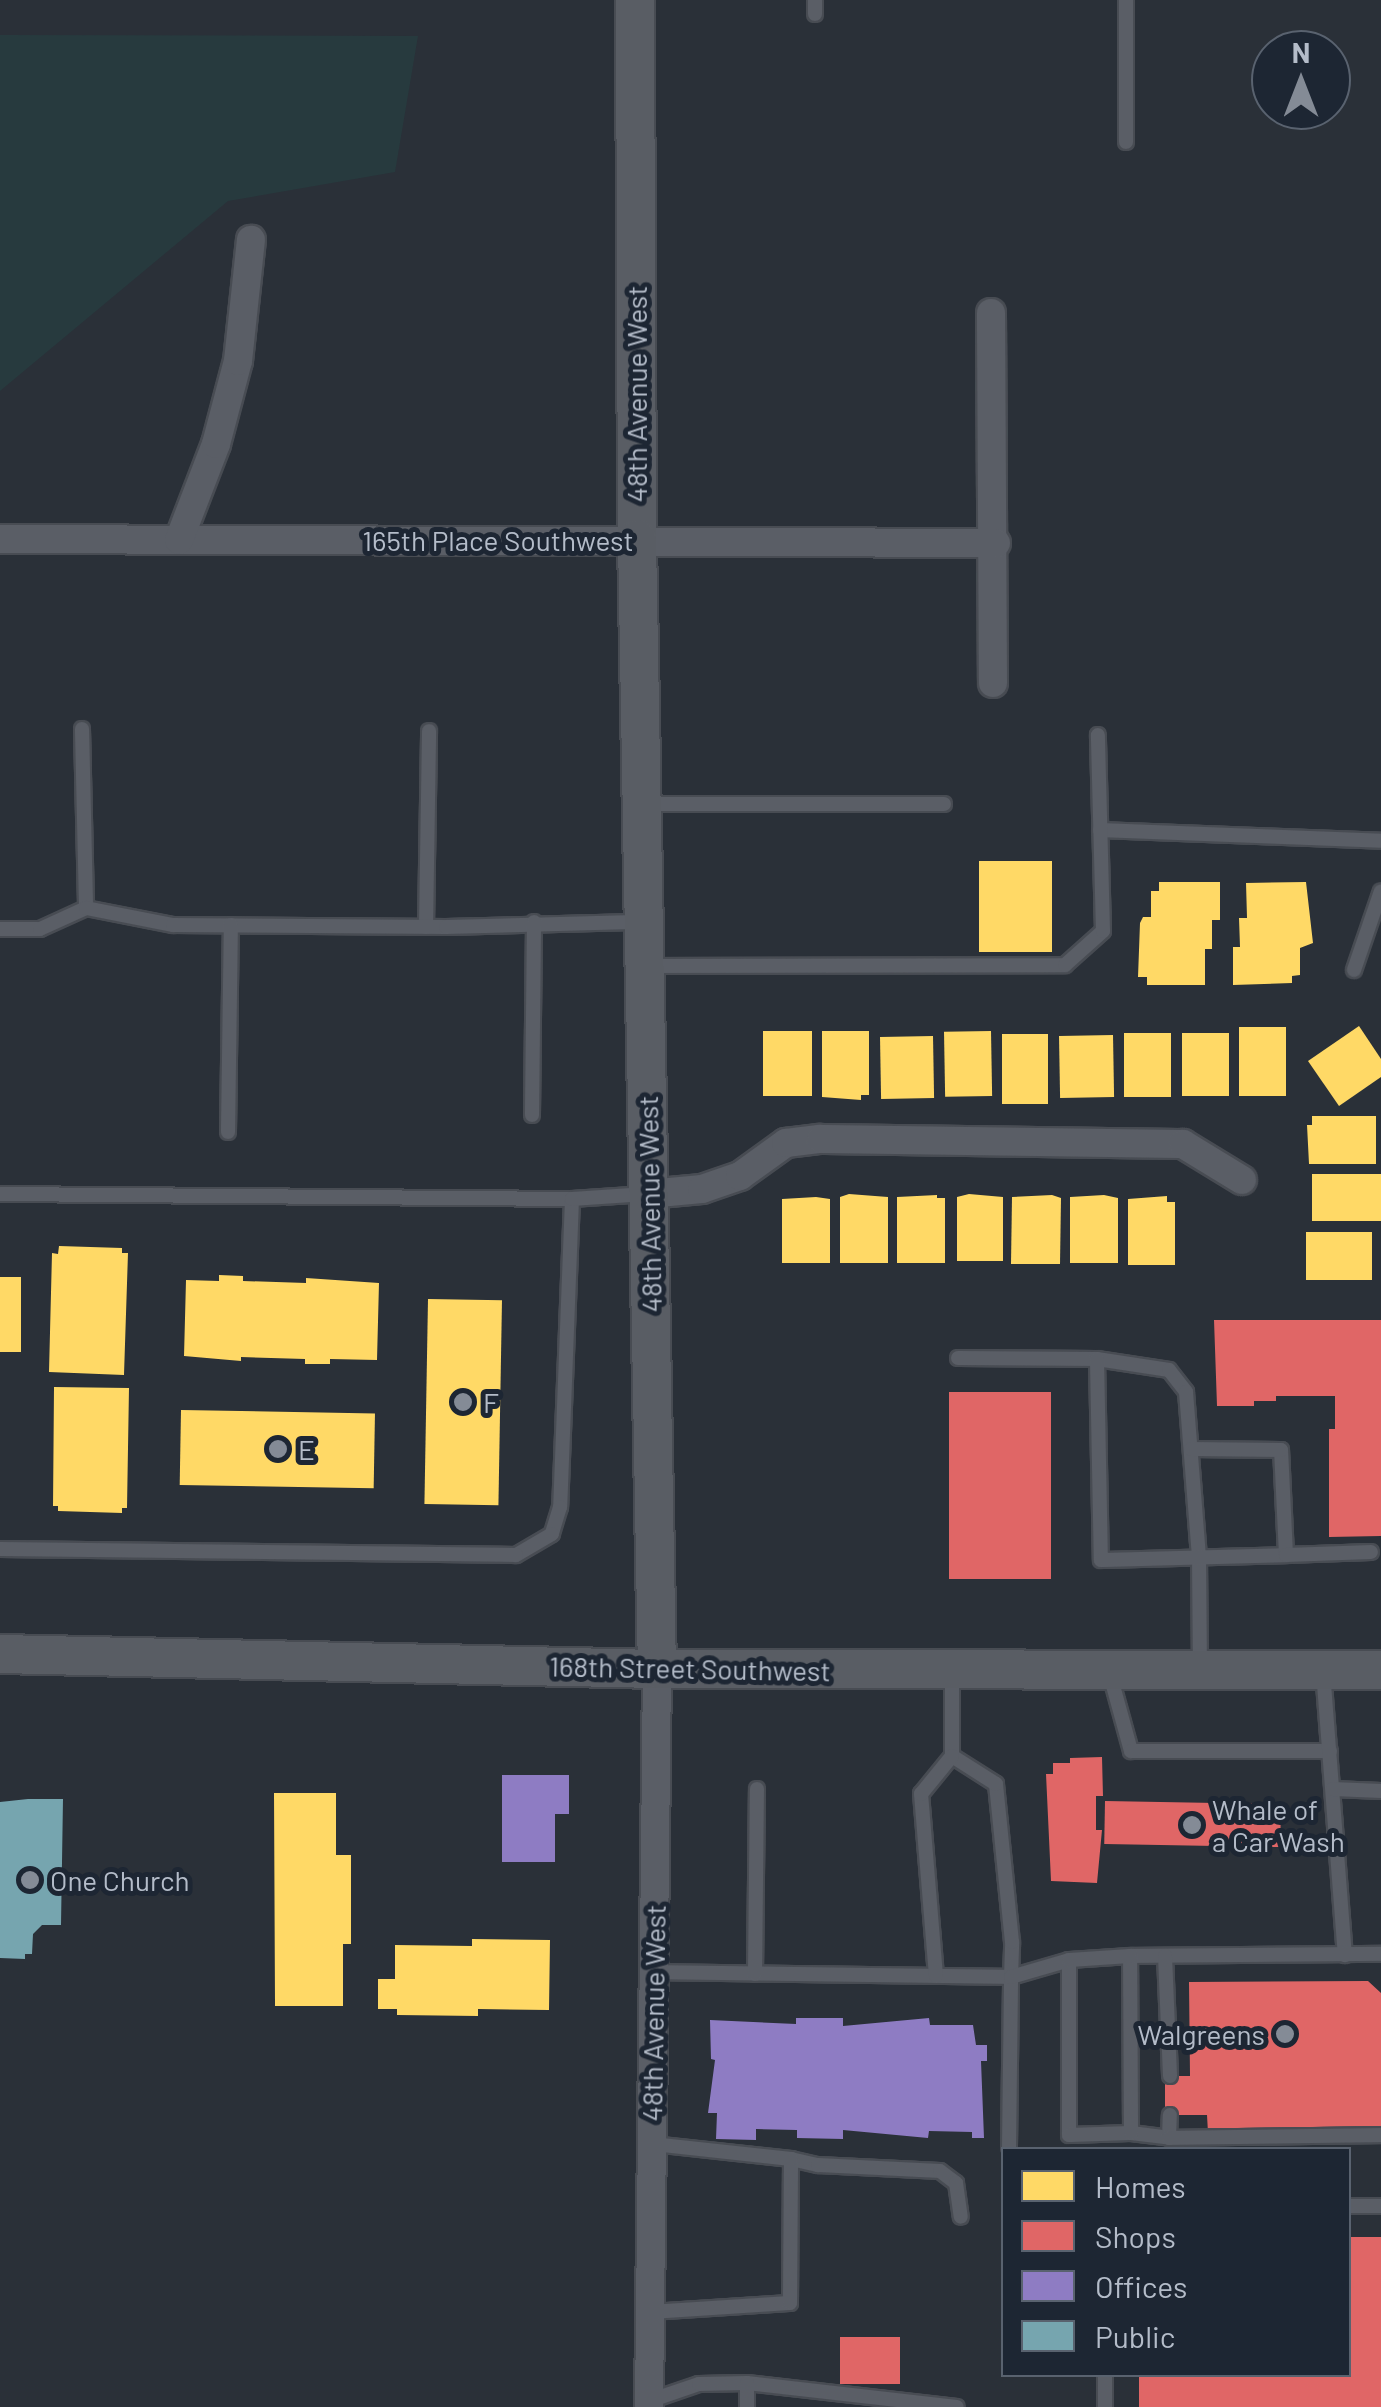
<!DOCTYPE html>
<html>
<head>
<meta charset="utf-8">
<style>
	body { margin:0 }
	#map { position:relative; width:1381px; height:2407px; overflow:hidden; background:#2a3038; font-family:Barlow,sans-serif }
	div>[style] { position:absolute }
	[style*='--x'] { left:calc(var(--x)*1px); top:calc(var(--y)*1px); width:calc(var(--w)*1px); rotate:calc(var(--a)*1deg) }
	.green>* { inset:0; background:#273a3e }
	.homes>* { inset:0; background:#ffd966; transform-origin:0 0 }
	.shops>* { inset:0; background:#e06666; transform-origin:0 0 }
	.offices>* { inset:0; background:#8e7cc3 }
	.public>* { inset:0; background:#76a5af }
	.roads { filter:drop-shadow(2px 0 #484c53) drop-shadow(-2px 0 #484c53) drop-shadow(0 2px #484c53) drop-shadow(0 -2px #484c53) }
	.lane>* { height:14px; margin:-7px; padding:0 7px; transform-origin:7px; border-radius:7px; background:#5a5e66 }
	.street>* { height:28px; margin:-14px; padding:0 14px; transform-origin:14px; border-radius:14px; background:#5a5e66 }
	.secondary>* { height:38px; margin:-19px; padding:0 19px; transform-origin:19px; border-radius:19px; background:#595d64 }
	.dots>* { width:28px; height:28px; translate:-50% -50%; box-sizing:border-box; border:5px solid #1d2633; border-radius:50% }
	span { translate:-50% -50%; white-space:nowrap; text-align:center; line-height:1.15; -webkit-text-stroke:10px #1d2633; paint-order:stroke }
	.street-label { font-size:28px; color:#b4bcc9 }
	.poi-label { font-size:28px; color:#b4bcc9 }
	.left { translate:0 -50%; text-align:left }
	.right { translate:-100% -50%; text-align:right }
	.legend { position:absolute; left:1001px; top:2147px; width:350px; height:230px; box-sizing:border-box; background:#1d2633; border:2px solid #59626f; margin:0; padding:12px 18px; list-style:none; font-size:30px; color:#b4bcc9 }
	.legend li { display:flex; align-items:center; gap:20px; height:50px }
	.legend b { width:50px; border:2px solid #59626f }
	.north { position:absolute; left:1251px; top:30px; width:100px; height:100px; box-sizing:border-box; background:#1d2633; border:2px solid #59626f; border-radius:50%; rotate:0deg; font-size:28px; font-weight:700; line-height:40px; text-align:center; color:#b4bcc9 }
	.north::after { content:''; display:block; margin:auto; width:35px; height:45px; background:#848b96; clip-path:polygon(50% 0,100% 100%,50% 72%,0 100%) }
</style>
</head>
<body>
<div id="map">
	<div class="green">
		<i style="clip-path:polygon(0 35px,418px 36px,395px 172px,228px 201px,0 391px)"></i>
	</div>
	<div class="homes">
		<i style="left:1052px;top:861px;width:91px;height:73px;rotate:90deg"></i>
		<i style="clip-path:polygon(1159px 882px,1220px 882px,1220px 920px,1212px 920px,1212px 949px,1205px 949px,1205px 985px,1147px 985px,1147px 977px,1138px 977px,1140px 923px,1143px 917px,1151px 917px,1151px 891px,1159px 891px)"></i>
		<i style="clip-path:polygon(1306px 882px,1313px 943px,1300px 948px,1300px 975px,1292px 976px,1292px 983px,1233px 985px,1233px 947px,1240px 947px,1239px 918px,1247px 918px,1246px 883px)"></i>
		<i style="clip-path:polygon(1359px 1026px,1381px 1059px,1381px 1077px,1339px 1106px,1308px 1061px)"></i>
		<i style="left:1286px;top:1027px;width:69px;height:47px;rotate:90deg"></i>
		<i style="left:763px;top:1031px;width:49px;height:65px"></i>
		<i style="clip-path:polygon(822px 1031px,869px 1031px,869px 1095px,861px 1095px,861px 1100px,822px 1097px)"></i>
		<i style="left:991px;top:1031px;width:65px;height:47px;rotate:89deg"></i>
		<i style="left:1124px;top:1033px;width:47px;height:64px"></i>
		<i style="left:1229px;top:1033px;width:63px;height:47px;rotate:90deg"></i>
		<i style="left:1002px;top:1034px;width:46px;height:70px"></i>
		<i style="left:1113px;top:1035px;width:62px;height:54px;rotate:89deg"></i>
		<i style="left:933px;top:1036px;width:62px;height:53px;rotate:89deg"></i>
		<i style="clip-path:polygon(1312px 1116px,1376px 1116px,1376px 1164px,1309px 1164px,1307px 1125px,1312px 1125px)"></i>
		<i style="left:1312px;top:1174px;width:69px;height:47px"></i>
		<i style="clip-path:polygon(849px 1194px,888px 1197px,888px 1263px,840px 1263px,840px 1197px)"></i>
		<i style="clip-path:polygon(969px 1194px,1003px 1197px,1003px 1261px,957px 1261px,957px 1197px)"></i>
		<i style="clip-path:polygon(937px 1195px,937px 1198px,945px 1198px,945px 1263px,897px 1263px,897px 1197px)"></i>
		<i style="clip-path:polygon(1052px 1195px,1061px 1198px,1060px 1264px,1011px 1264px,1012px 1197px)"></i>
		<i style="clip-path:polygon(1104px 1195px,1118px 1198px,1118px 1263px,1070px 1263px,1070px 1197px)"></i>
		<i style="clip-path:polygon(1167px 1196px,1167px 1202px,1175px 1202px,1175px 1265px,1128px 1265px,1128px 1199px)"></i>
		<i style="clip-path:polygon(816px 1197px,830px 1199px,830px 1263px,782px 1263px,782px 1199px)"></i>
		<i style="left:1306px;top:1232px;width:66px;height:48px"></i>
		<i style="clip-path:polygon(59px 1246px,122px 1248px,122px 1253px,128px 1253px,124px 1375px,49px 1372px,52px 1253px,58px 1254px)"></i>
		<i style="clip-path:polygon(219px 1275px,243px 1276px,243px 1281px,306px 1283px,306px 1278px,379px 1283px,377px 1360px,330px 1359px,330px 1364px,305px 1364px,305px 1359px,241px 1357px,241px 1361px,184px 1356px,186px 1280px,219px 1281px)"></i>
		<i style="left:0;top:1277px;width:21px;height:75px"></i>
		<i style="left:428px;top:1299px;width:74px;height:205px;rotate:1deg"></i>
		<i style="clip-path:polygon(54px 1387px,129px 1388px,127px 1508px,122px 1508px,122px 1513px,58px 1511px,58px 1506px,53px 1506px)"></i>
		<i style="left:181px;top:1410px;width:194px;height:75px;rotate:1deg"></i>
		<i style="clip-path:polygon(274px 1793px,336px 1793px,336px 1855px,351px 1855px,351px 1944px,343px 1944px,343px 2006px,275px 2006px)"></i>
		<i style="clip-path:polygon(472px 1939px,550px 1940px,549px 2010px,478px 2009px,478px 2016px,397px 2015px,397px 2009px,378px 2009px,378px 1979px,395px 1979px,395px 1945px,472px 1946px)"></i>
	</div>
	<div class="shops">
		<i style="clip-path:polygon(1214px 1320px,1381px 1320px,1381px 1536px,1329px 1537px,1329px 1429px,1335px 1429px,1335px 1396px,1276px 1396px,1276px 1401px,1254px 1401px,1254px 1406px,1217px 1406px)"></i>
		<i style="left:949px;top:1392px;width:102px;height:187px"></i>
		<i style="clip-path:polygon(1102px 1757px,1103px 1796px,1096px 1796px,1096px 1830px,1102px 1830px,1097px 1883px,1051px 1881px,1046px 1774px,1053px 1774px,1053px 1763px,1070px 1763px,1070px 1758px)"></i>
		<i style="left:1105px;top:1801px;width:176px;height:43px;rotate:1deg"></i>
		<i style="clip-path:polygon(1368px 1981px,1381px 1993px,1381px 2131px,1208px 2133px,1207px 2115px,1165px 2115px,1165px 2076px,1190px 2076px,1189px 1982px)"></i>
		<i style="clip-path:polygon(1348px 2237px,1381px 2237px,1381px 2407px,1139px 2407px,1139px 2374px,1348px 2374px)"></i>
		<i style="left:840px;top:2337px;width:60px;height:47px"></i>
	</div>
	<div class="offices">
		<i style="clip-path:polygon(502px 1775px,569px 1775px,569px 1814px,555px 1814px,555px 1862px,502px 1862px)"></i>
		<i style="clip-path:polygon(796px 2018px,843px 2018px,843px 2026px,929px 2018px,930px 2025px,973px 2025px,976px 2045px,987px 2045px,987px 2061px,981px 2061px,984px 2138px,972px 2138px,972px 2132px,929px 2131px,928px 2138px,843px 2130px,843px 2139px,797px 2138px,797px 2130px,756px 2129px,756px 2140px,716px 2139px,717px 2113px,708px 2113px,715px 2060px,711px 2059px,710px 2020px,796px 2024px)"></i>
	</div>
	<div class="public">
		<i style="clip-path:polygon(28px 1799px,63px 1799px,61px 1925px,42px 1925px,33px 1934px,32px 1954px,25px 1954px,25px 1959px,0 1958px,0 1802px)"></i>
	</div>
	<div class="roads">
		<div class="lane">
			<i style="--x:815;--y:0;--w:14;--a:90"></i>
			<i style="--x:1126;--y:0;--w:142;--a:90"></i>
			<i style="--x:82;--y:729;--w:179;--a:88.7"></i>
			<i style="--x:642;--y:804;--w:302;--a:0"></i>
			<i style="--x:1100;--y:830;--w:281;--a:2.2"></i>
			<i style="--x:426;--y:927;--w:196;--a:-89.1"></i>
			<i style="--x:0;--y:929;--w:40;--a:0"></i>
			<i style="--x:40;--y:929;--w:51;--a:-24.5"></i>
			<i style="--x:86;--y:908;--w:89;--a:11.1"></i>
			<i style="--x:173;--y:925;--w:273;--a:0.4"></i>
			<i style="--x:446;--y:927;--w:197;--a:-1.5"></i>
			<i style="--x:645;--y:966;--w:420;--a:-0.1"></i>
			<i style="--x:1065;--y:965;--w:51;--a:-41.8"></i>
			<i style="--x:1103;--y:931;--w:196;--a:-91.5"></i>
			<i style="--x:1354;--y:970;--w:83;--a:-71.1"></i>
			<i style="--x:532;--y:1115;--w:193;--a:-89.4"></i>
			<i style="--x:228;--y:1132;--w:207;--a:-89.2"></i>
			<i style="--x:0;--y:1194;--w:572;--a:0.5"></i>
			<i style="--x:572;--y:1199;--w:308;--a:92.2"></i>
			<i style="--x:560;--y:1507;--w:28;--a:107"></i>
			<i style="--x:552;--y:1534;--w:42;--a:149.7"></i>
			<i style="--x:516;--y:1555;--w:516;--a:-179.33"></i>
			<i style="--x:572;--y:1199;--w:74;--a:-3.9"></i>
			<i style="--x:958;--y:1358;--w:139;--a:0.4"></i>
			<i style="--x:1097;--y:1359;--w:73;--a:8.7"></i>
			<i style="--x:1169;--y:1370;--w:28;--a:52"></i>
			<i style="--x:1186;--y:1392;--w:166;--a:85.5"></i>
			<i style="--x:1199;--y:1557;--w:112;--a:89.5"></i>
			<i style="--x:1097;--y:1359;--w:201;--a:88.9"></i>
			<i style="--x:1101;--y:1560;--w:185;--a:-1.5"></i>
			<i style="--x:1286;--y:1555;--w:105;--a:-92.7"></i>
			<i style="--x:1281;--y:1450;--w:90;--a:-179.4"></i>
			<i style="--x:1286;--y:1555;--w:85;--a:-2"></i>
			<i style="--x:1109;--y:1671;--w:83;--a:74.6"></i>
			<i style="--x:1131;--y:1751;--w:199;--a:0"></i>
			<i style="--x:1323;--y:1671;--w:285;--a:85.6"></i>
			<i style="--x:1333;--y:1789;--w:48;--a:2.4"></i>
			<i style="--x:1130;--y:1956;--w:251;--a:-0.5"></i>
			<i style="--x:1165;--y:1956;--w:120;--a:87.6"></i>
			<i style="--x:654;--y:1972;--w:357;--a:0.8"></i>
			<i style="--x:1011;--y:1977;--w:35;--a:-88"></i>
			<i style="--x:1012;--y:1942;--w:159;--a:-95.8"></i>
			<i style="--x:996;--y:1784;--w:52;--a:-147.5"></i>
			<i style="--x:952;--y:1756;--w:87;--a:-90"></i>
			<i style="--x:755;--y:1974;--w:185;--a:-89.4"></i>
			<i style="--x:936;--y:1976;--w:183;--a:-94.7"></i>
			<i style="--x:921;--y:1794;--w:49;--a:-50.8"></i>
			<i style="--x:1131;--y:2133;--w:38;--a:7"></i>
			<i style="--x:1169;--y:2138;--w:23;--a:-88"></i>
			<i style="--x:1169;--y:2138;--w:212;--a:-0.8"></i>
			<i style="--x:1009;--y:2147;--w:170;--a:-89.3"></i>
			<i style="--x:1011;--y:1977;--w:60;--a:-16.3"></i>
			<i style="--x:1069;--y:1960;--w:175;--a:90"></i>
			<i style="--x:1069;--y:2135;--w:62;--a:-1.8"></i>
			<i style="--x:1131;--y:2133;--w:177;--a:-90.3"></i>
			<i style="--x:1130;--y:1956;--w:61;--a:176.2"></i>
			<i style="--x:791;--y:2159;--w:28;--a:13"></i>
			<i style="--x:818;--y:2165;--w:122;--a:2.8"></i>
			<i style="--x:940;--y:2171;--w:20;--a:37"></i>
			<i style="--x:956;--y:2183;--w:34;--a:82"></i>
			<i style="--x:1348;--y:2206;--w:33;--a:0"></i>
			<i style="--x:650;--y:2312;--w:140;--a:-3.7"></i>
			<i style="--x:790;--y:2303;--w:144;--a:-89.6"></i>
			<i style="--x:791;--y:2159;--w:140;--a:-173.8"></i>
			<i style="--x:747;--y:2383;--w:211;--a:6.5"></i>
			<i style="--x:649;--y:2401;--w:53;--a:-18.8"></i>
			<i style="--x:699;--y:2384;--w:48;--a:-1.2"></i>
			<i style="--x:747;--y:2383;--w:24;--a:90"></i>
			<i style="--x:1105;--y:2407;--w:33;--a:-90"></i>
		</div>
		<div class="street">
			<i style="--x:991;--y:313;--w:370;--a:89.7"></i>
			<i style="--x:0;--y:539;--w:996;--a:0.23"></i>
			<i style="--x:179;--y:540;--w:103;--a:-68.9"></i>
			<i style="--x:216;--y:444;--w:86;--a:-75.2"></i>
			<i style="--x:238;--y:361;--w:122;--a:-83.9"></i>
			<i style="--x:648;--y:1194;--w:54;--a:-5.3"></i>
			<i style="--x:702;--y:1189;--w:40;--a:-18.9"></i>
			<i style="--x:740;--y:1176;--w:57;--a:-35.7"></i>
			<i style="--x:786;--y:1143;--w:35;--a:-7"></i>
			<i style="--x:821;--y:1139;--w:362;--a:0.8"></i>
			<i style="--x:1183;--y:1144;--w:69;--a:31.4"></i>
			<i style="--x:649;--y:2407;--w:738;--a:-89.38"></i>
		</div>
		<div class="secondary">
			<i style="--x:635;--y:0;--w:539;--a:89.79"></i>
			<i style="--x:637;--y:539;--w:1130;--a:88.99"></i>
			<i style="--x:0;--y:1654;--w:657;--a:1.31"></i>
			<i style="--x:657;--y:1669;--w:724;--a:0.08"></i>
		</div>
	</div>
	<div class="dots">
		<i style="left:463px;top:1402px;background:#848b96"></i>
		<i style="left:278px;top:1449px;background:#848b96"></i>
		<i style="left:1192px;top:1825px;background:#848b96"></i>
		<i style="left:30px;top:1880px;background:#848b96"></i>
		<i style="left:1285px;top:2034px;background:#848b96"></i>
	</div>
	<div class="street-label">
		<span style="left:636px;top:394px;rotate:-90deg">48th Avenue West</span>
		<span style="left:498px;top:540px">165th Place Southwest</span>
		<span style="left:649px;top:1204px;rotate:-91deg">48th Avenue West</span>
		<span style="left:690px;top:1668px;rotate:1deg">168th Street Southwest</span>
		<span style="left:653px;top:2013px;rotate:-89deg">48th Avenue West</span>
	</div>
	<div class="poi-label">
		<span class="left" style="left:483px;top:1402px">F</span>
		<span class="left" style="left:298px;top:1449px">E</span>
		<span class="left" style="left:1212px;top:1825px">Whale of<br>a Car Wash</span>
		<span class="left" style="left:50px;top:1880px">One Church</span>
		<span class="right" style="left:1265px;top:2034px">Walgreens</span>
	</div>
	<ul class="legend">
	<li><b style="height:28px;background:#ffd966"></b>Homes</li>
	<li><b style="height:28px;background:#e06666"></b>Shops</li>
	<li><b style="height:28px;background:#8e7cc3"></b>Offices</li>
	<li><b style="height:28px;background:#76a5af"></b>Public</li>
	</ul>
	<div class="north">N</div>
</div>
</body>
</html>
